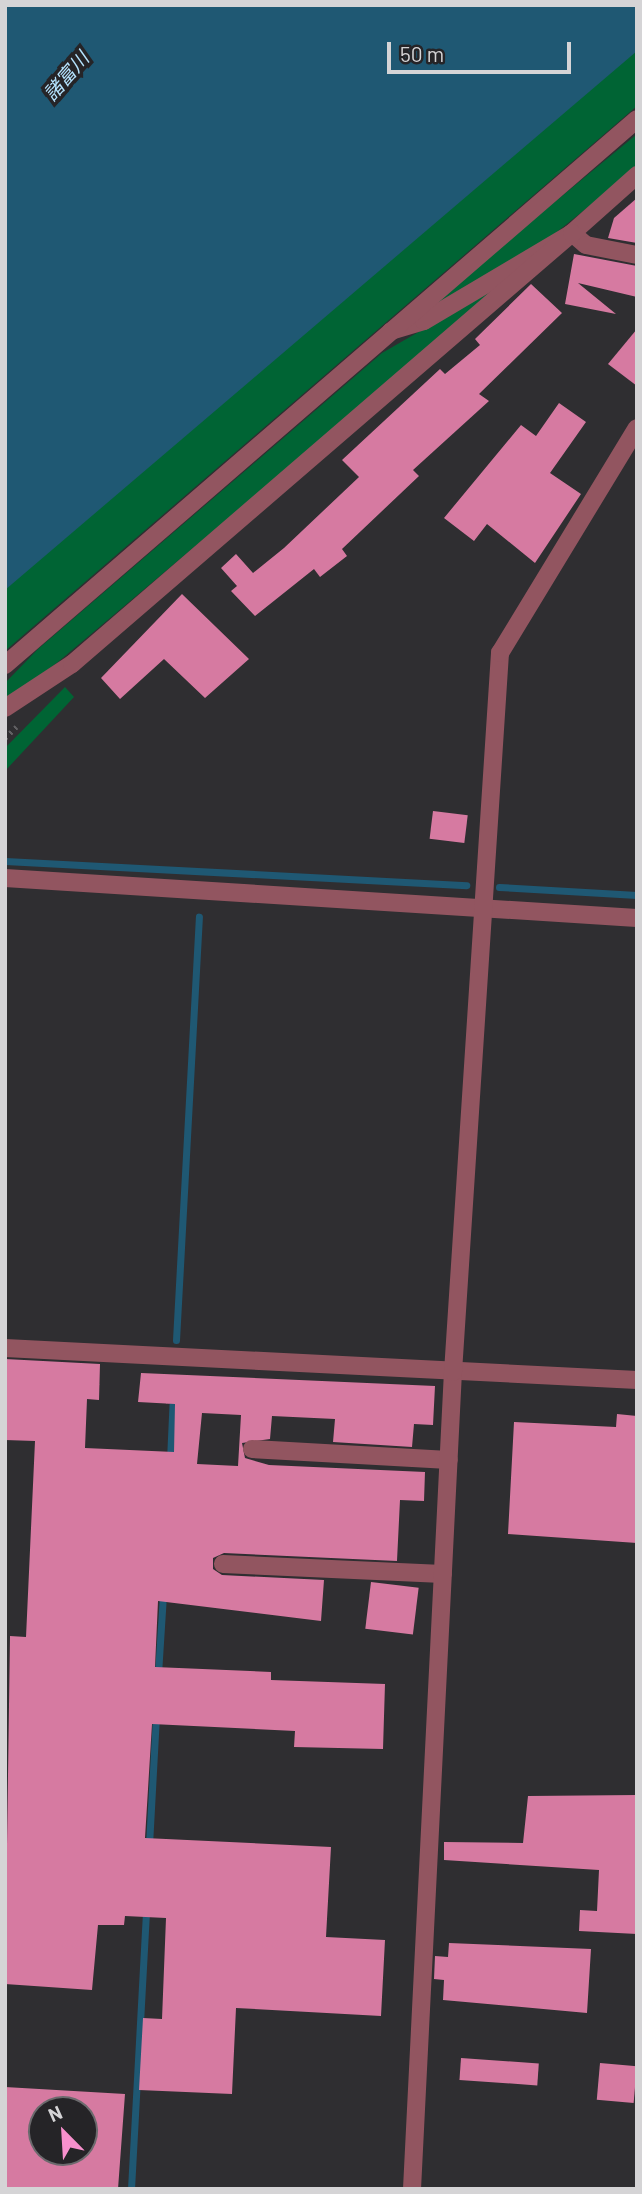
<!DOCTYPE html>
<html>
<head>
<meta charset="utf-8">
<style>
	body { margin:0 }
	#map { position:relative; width:642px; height:2194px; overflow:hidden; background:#2f2e31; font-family:Barlow,"Noto Sans JP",sans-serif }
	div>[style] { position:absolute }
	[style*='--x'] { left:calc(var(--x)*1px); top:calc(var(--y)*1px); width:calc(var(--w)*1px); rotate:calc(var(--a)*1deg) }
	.green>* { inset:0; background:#006434 }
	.water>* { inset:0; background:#1f5873 }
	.stream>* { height:7px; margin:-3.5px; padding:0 3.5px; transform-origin:3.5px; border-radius:3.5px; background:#1f5873 }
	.building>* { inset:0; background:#d67aa1; transform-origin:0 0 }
	.path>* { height:4.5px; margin-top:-2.25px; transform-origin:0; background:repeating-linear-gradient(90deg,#616063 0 2px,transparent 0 7px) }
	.minor>* { height:18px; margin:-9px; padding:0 9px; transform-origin:9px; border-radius:9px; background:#925560 }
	span { translate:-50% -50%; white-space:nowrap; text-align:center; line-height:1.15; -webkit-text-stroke:7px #252427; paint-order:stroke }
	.water-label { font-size:19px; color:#b5e4ff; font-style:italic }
	.frame { position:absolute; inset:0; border:7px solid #d5d4d6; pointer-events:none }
	.north { position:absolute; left:28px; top:2096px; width:70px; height:70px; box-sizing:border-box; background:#252427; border:2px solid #6b6a6d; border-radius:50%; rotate:336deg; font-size:19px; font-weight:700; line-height:28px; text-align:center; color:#d5d4d6 }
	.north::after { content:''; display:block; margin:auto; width:24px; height:32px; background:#f790cd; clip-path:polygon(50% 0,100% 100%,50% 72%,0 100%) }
	.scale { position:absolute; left:387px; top:42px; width:184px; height:32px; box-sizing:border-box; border:4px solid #d5d4d6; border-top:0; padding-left:9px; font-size:21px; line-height:24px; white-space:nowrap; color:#d5d4d6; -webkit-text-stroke:5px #252427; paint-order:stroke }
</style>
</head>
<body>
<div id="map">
	<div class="green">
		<i style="clip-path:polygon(637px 28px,637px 106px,5px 651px,5px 565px)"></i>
		<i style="clip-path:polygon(637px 134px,637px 168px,543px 243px,419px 314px)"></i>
		<i style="clip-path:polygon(514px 277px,58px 662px,5px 701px,5px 683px,38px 649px,382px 353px)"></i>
		<i style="clip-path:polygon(65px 687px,74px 697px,5px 771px,5px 748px)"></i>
	</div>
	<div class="water">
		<i style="clip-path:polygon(5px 5px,637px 5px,637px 51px,5px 590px)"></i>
	</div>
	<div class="stream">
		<i style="--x:5;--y:861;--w:462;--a:3"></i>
		<i style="--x:499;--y:887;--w:138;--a:3.3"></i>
		<i style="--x:176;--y:1340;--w:424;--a:-86.9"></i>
		<i style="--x:170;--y:1460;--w:65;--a:-87.4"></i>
		<i style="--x:158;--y:1674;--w:79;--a:-86.4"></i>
		<i style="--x:149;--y:1845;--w:128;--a:-86.9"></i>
		<i style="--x:131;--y:2189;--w:280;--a:-86.9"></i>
	</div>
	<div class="building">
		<i style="clip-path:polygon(637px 198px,637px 243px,608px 238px,614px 218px)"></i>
		<i style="clip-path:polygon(574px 254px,637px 266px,637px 297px,578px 283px,616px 314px,565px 304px)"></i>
		<i style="clip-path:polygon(531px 284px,562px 313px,479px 394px,489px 401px,413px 470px,419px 476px,342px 549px,347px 556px,320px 577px,314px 569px,255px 616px,231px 591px,237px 586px,221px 568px,236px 554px,253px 573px,284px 548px,359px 477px,342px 460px,440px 369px,445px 374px,480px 345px,475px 339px)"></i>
		<i style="clip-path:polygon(637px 329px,637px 386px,608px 364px)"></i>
		<i style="clip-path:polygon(559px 403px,586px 422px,550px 473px,581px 494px,535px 563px,487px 524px,474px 541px,444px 518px,521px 425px,536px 436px)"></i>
		<i style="clip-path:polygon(182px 594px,249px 659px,205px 698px,164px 659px,120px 699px,101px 678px)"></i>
		<i style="left:433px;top:811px;width:35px;height:28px;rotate:7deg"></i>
		<i style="clip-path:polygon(evenodd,5px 1359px,100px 1364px,99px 1400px,87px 1399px,85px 1448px,174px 1452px,175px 1404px,138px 1402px,141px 1373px,435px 1386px,433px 1425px,414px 1424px,412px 1447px,333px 1442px,335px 1419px,272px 1416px,270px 1439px,242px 1443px,245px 1458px,269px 1465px,425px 1472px,424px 1501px,400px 1500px,397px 1561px,224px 1553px,213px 1558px,213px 1569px,222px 1575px,324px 1580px,321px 1621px,158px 1601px,155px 1667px,271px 1672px,271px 1680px,385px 1684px,383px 1749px,294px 1747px,295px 1731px,152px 1724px,145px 1838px,331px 1847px,326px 1937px,385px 1940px,381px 2016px,236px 2008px,232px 2094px,139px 2090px,143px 2018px,162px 2019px,166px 1918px,125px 1916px,124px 1925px,98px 1925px,92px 1990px,5px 1984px,10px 1636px,26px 1637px,35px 1441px,5px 1440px,5px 1359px,202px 1413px,241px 1415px,238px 1466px,197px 1464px,202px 1413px)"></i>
		<i style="clip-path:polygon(617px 1414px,637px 1416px,637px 1543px,508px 1534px,514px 1422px,616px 1427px)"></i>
		<i style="left:371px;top:1582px;width:48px;height:47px;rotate:7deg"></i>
		<i style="clip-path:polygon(637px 1795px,637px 1934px,579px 1931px,580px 1910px,597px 1911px,599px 1870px,444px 1860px,444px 1842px,523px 1843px,528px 1796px)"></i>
		<i style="clip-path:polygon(449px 1943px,591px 1949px,587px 2013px,443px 2000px,444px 1980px,434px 1979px,435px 1956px,448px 1957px)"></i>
		<i style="left:461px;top:2058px;width:78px;height:22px;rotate:4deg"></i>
		<i style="left:600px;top:2063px;width:37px;height:37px;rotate:5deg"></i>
		<i style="clip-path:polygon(evenodd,5px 2087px,125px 2094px,118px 2189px,5px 2189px,5px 2087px,42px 2110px,84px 2110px,84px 2152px,42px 2152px,42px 2110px)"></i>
	</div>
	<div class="path">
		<i style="--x:5;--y:738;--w:16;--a:-45"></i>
	</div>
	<div class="minor">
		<i style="--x:391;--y:331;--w:34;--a:-17"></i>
		<i style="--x:424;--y:321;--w:172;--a:-30.7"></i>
		<i style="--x:572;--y:233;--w:87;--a:-41.7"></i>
		<i style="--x:5;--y:665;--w:835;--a:-40.82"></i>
		<i style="--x:5;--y:708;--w:80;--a:-33.3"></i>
		<i style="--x:72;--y:664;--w:660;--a:-40.76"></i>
		<i style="--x:572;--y:233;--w:18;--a:41"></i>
		<i style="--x:586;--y:245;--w:52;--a:11.1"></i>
		<i style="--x:5;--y:878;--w:633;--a:3.62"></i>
		<i style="--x:5;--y:1348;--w:633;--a:2.9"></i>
		<i style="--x:252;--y:1449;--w:197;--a:3.2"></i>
		<i style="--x:223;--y:1564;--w:220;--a:2.6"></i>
		<i style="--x:412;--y:2189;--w:818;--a:-87.13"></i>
		<i style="--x:453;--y:1372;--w:721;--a:-86.26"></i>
		<i style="--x:500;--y:653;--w:263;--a:-58.7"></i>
	</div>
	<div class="water-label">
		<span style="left:66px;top:76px;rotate:-49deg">諸富川</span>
	</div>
	<div class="frame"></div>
	<div class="north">N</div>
	<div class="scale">50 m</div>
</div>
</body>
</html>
